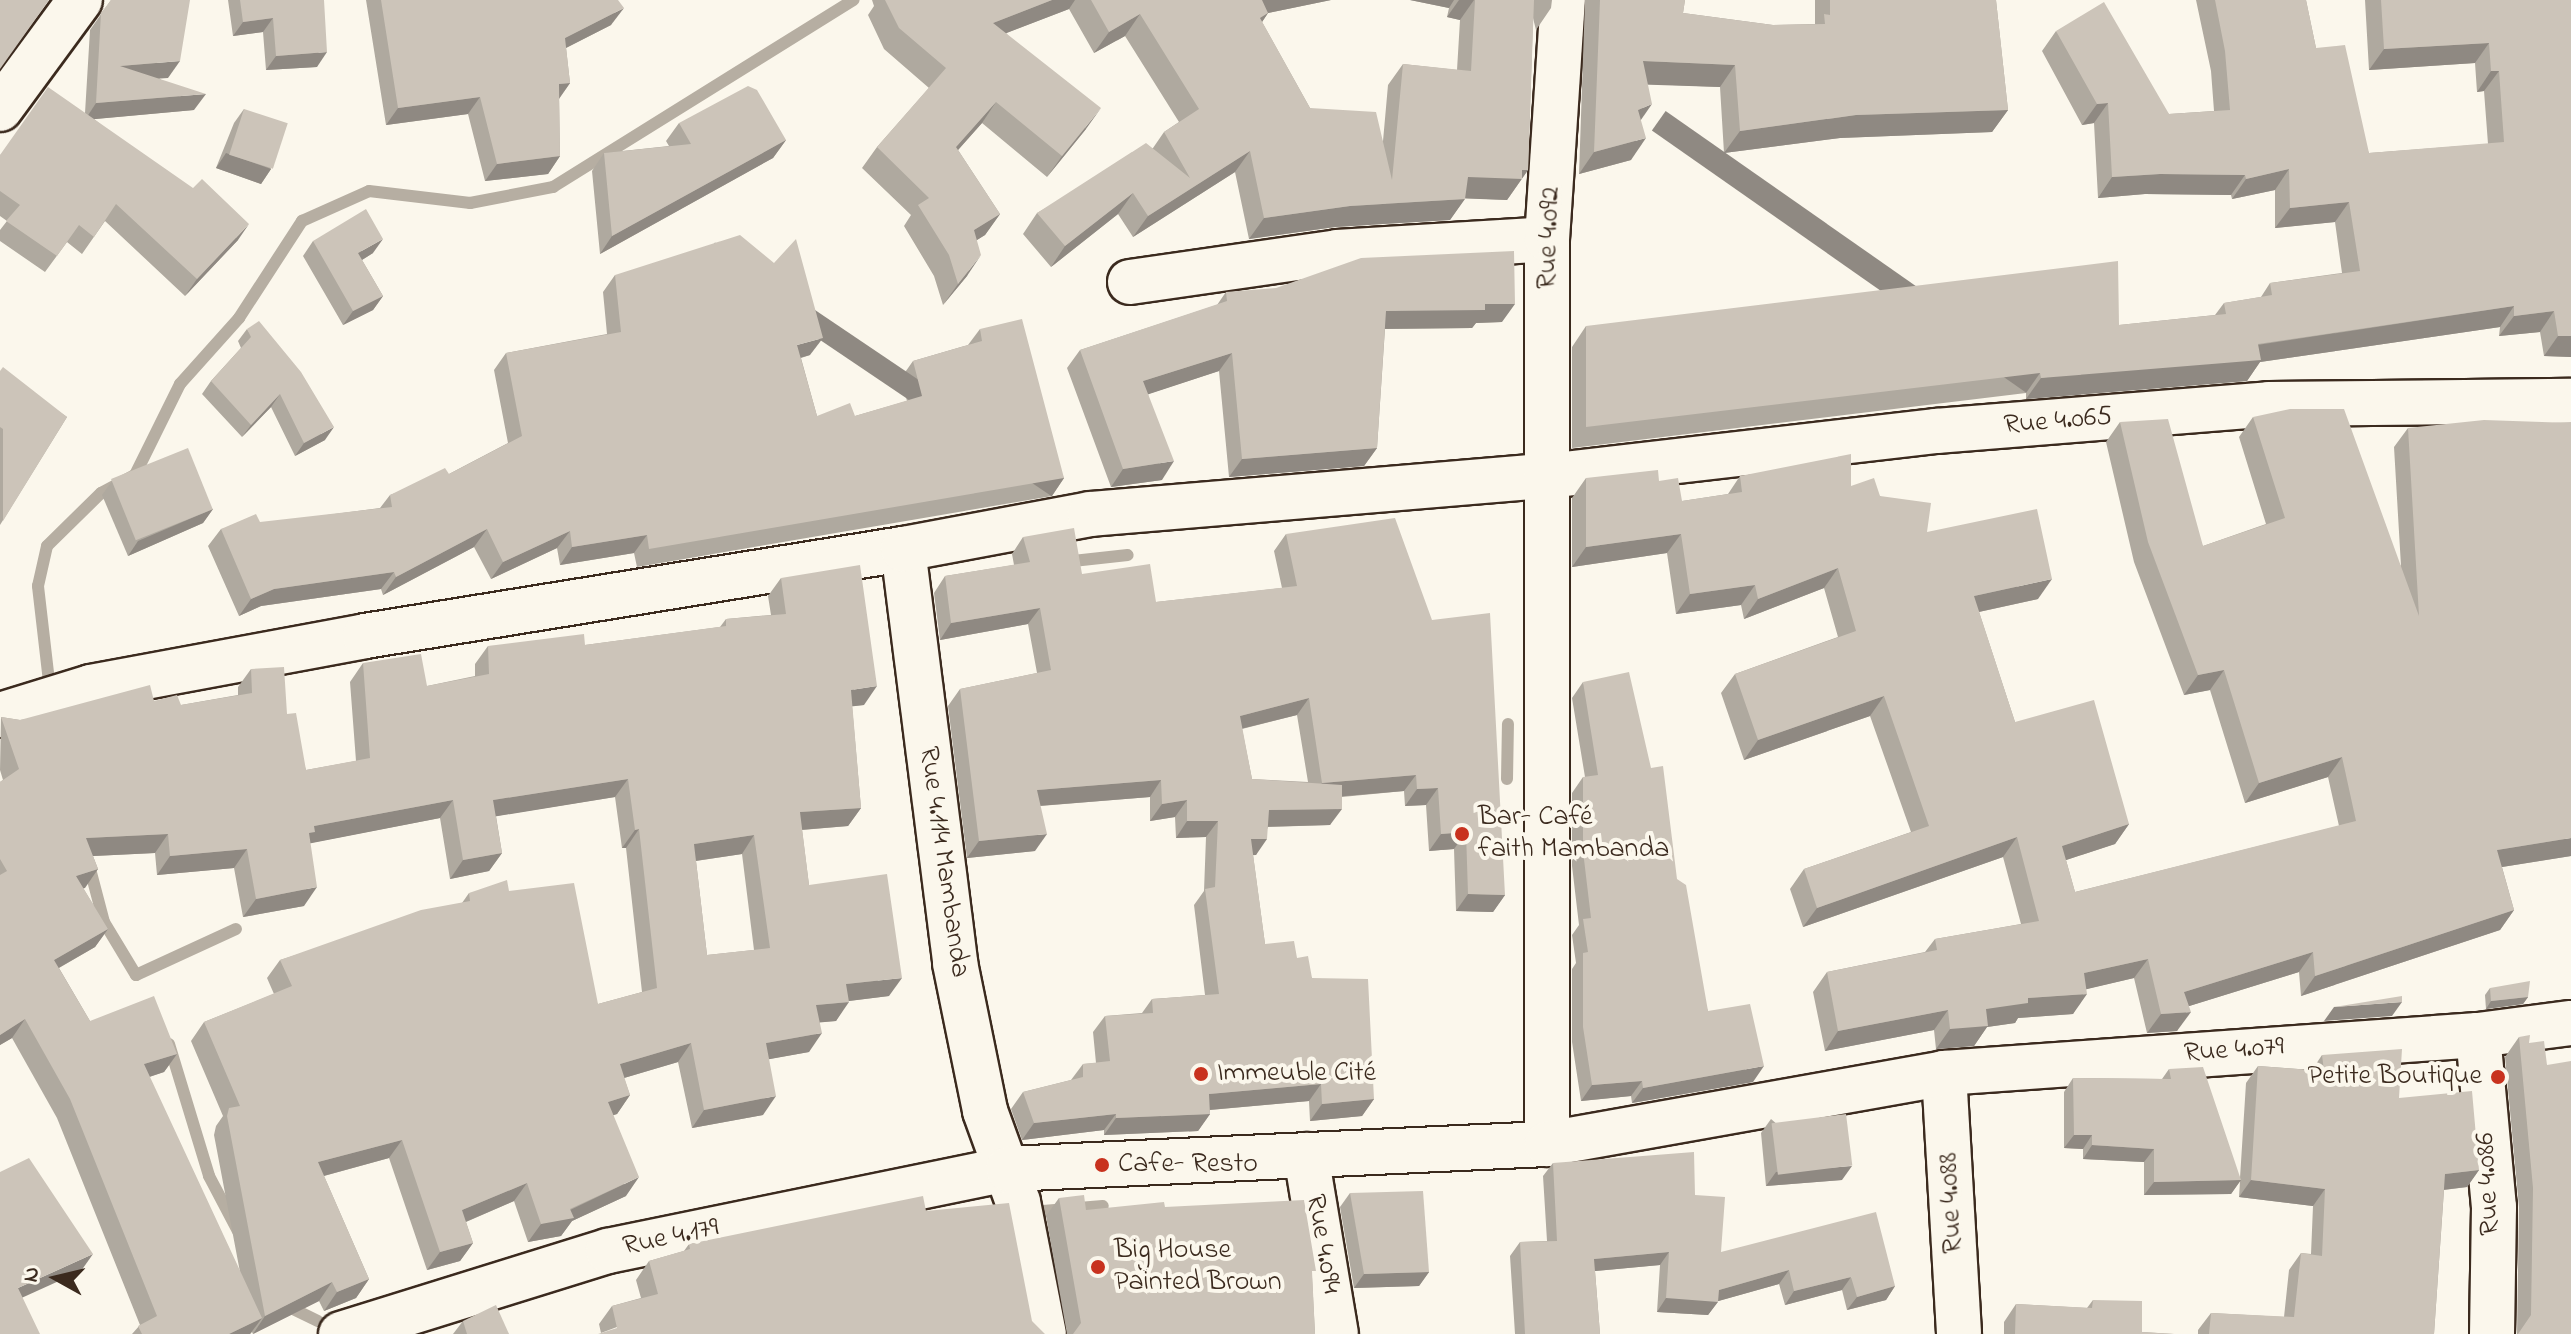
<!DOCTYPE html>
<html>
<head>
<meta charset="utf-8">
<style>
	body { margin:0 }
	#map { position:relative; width:2571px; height:1334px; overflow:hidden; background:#fbf7ec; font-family:"Indie Flower",sans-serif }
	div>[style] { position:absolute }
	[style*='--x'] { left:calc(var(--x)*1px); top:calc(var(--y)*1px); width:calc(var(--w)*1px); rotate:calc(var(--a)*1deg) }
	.stream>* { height:12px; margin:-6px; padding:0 6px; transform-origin:6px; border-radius:6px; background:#b6aea2 }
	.roads { filter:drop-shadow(2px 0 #3b2a1e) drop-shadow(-2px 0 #3b2a1e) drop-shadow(0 2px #3b2a1e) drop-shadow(0 -2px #3b2a1e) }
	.minor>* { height:44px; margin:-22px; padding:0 22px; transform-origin:22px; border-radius:22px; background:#fbf7ec }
	.wall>* { inset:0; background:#afa99f }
	.shaded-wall>* { inset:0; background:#8f8982; transform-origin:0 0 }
	.building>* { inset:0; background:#ccc4b9; transform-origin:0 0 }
	.dots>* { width:22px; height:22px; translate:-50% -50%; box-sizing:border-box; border:4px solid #fbf7ec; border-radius:50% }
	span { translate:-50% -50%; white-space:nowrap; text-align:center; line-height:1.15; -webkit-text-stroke:8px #fbf7ec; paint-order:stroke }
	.street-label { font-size:28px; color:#3b2a1e }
	.poi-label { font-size:28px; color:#3b2a1e }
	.left { translate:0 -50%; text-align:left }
	.right { translate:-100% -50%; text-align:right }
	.north { position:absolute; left:16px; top:1238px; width:80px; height:80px; -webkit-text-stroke:6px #fbf7ec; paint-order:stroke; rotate:278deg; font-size:22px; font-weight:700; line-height:32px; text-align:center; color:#3b2a1e }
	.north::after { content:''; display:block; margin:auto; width:28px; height:36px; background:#3b2a1e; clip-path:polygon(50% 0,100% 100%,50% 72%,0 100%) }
</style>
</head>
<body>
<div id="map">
	<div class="stream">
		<i style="--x:1064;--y:562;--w:64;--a:-6.2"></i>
		<i style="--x:50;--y:690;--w:105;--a:-96.6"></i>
		<i style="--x:38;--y:586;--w:41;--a:-77.3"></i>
		<i style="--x:47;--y:546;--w:76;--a:-44.5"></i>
		<i style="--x:101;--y:493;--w:38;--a:-28"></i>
		<i style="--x:135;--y:475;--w:102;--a:-63.7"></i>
		<i style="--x:180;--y:384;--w:89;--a:-48.2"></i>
		<i style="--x:239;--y:318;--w:116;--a:-57"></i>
		<i style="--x:302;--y:221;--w:73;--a:-24.1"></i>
		<i style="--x:369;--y:191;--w:102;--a:6.8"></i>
		<i style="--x:470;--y:203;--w:85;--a:-10.9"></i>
		<i style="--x:553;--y:187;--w:354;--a:-31.9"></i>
		<i style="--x:1507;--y:779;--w:55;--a:-89"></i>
		<i style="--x:89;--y:865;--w:59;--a:75.3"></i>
		<i style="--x:104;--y:922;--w:62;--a:58.9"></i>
		<i style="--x:136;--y:975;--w:110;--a:-24.7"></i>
		<i style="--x:169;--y:1044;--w:138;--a:73.1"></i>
		<i style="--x:209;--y:1176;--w:62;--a:62.2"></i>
		<i style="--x:1031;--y:1212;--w:72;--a:-4.8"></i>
		<i style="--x:283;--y:1304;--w:39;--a:26"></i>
	</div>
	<div class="roads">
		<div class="minor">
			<i style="--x:0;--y:109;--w:135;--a:-53.7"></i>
			<i style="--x:1130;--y:282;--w:209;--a:-8.2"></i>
			<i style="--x:1337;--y:252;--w:210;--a:-3.5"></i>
			<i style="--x:903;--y:549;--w:417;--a:82.8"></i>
			<i style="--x:955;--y:963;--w:151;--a:78.5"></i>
			<i style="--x:985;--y:1111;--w:97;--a:70.1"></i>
			<i style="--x:1018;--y:1202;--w:135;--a:78.9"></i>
			<i style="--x:0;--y:715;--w:95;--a:-17.1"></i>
			<i style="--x:91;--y:687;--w:279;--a:-10.5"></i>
			<i style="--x:365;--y:636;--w:545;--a:-9.19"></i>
			<i style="--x:903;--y:549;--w:190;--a:-10.6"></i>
			<i style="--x:1090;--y:514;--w:459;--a:-4.8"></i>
			<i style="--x:1547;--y:476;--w:392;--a:-6.6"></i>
			<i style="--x:1936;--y:431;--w:334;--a:-4.6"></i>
			<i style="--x:2269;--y:404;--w:302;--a:-0.6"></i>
			<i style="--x:2478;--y:1035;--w:173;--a:84.7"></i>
			<i style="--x:2494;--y:1207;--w:127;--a:90.9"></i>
			<i style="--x:1944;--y:1073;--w:261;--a:86.7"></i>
			<i style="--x:1547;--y:1144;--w:905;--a:-90"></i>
			<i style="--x:1547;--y:239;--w:240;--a:-86.2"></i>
			<i style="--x:1306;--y:1155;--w:181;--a:80.5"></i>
			<i style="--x:341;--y:1334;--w:280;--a:-17.3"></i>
			<i style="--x:608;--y:1251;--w:408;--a:-11.6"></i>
			<i style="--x:1008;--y:1169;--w:540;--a:-2.66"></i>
			<i style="--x:1547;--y:1144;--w:403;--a:-10.1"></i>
			<i style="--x:1944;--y:1073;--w:535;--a:-4.07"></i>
			<i style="--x:2478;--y:1035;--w:94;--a:-7.4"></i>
		</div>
	</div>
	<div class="wall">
		<i style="clip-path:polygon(111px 0,168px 78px,159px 78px,194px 110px,94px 119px,238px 240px,185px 296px,105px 221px,82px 254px,67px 242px,45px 272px,0 241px,0 230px,7px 221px,0 216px,0 155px,85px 113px,90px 30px)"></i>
		<i style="clip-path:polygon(228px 0,324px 0,317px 67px,266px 70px,263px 32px,233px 36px)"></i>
		<i style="clip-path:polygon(366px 0,618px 0,611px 25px,566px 48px,570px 83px,559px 99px,560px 156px,548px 174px,485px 181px,468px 114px,386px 125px)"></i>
		<i style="clip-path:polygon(872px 0,1331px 0,1268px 13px,1262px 22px,1310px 108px,1383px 141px,1388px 85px,1403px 64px,1457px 70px,1460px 20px,1447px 17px,1449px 8px,1410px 0,1552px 0,1551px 8px,1536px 30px,1533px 18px,1528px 170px,1507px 200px,1465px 198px,1450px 220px,1335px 227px,1249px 239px,1235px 172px,1133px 237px,1118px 214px,1051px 267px,1023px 234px,1037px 213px,1153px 148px,1164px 132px,1179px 122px,1125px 36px,1094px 53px,1069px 9px,1006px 33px,1086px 129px,1047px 177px,982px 123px,958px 150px,1000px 214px,985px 235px,977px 240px,967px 276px,943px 305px,934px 276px,904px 226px,911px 215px,862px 168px,877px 147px,929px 88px,884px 49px,868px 15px,874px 6px)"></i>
		<i style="clip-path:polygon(1585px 0,1685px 0,1683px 13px,1773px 25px,1815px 24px,1815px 0,1996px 0,2008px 110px,1992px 132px,1840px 138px,1724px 153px,1720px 87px,1648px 84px,1641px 119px,1631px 160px,1579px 174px)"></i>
		<i style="clip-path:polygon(2196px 0,2306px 0,2316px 48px,2369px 153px,2488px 144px,2484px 91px,2477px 92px,2475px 63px,2369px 70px,2365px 0,2571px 0,2571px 357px,2544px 356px,2540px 332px,2499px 336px,2500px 327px,2260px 362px,2247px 381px,2026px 399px,2026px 393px,1572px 448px,1572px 347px,1586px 326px,2119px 325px,2215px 315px,2224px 303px,2261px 297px,2270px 283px,2342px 273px,2335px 222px,2275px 228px,2275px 190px,2232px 199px,2231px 195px,2145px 194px,2098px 198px,2094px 123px,2082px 125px,2042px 51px,2056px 31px,2169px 114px,2214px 111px,2211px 71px)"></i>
		<i style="clip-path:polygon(244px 109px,271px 169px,261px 184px,216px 168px,234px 123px)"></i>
		<i style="clip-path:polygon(679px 123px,786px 140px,773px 158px,600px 254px,592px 171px,604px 153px,669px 146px,666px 141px)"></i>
		<i style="clip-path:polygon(313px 241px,373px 253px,362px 260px,383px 296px,373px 310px,343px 325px,303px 256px)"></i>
		<i style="clip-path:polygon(615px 275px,810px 355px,801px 358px,817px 416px,855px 416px,907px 401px,901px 378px,913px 361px,968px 345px,980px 329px,1064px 478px,1052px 496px,637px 567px,634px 553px,560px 565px,557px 548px,491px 579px,474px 547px,383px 595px,381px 589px,261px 606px,239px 616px,208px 546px,221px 529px,380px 508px,390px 495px,449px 474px,508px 443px,494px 370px,506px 353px,607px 334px,603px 292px)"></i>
		<i style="clip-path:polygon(1226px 292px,1502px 322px,1476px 323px,1472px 328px,1385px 329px,1377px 448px,1364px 466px,1229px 477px,1219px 371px,1148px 394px,1162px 480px,1111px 487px,1067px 368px,1080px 350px,1217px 305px)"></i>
		<i style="clip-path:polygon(247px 329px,325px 440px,295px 456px,271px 407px,242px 437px,202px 394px,211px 381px,241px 348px,238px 341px)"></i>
		<i style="clip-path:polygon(0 371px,67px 417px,0 525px)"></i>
		<i style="clip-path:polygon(2253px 417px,2401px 566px,2394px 447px,2408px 428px,2571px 856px,2502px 867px,2514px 910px,2500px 930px,2301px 996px,2299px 972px,2189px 1006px,2177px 1031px,2147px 1033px,2134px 978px,2086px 989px,2073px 1014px,2018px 1018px,2015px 1023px,1987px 1027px,1974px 1046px,1936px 1049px,1934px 1030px,1825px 1051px,1813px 992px,1827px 972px,1925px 952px,1935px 939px,2021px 924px,2003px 857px,1803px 927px,1790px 889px,1804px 869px,1911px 832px,1870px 716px,1744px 760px,1721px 693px,1735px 674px,1838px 637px,1824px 588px,1744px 619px,1741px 605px,1676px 614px,1667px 553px,1572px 567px,1572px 498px,1586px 478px,1659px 481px,1682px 501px,1728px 494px,1740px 476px,1851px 486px,1880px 496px,1927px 532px,2038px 599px,1979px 612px,2015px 722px,2129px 824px,2115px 844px,2066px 860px,2075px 892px,2339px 826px,2328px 777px,2245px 803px,2210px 690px,2184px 695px,2134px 562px,2106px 442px,2120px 422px,2203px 546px,2266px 524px,2239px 437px)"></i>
		<i style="clip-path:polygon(112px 481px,213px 509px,203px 523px,128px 556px,102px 495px)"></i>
		<i style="clip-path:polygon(evenodd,1286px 534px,1505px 895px,1493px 912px,1456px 911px,1454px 849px,1429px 851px,1426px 805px,1405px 806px,1404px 791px,1342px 797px,1330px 825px,1268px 827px,1256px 855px,1253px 855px,1265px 944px,1297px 958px,1312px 978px,1374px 1099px,1362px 1116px,1310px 1121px,1309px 1101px,1210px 1110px,1210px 1114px,1198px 1131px,1104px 1135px,1104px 1130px,1022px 1140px,1011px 1109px,1023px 1092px,1071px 1080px,1083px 1064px,1096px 1063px,1093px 1032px,1105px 1016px,1142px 1013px,1152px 999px,1205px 995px,1194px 905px,1204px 891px,1206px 837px,1176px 838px,1175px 817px,1150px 821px,1150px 797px,1040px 806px,1035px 851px,967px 858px,948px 706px,960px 689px,1037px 673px,1028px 624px,940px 640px,934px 593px,945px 576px,1014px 565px,1012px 554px,1023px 537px,1082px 574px,1156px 602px,1282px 588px,1274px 551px,1286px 534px,1297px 715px,1308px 782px,1252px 779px,1242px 729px,1297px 715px)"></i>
		<i style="clip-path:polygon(evenodd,781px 578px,864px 705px,852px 706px,861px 808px,848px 826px,802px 830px,809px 885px,889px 996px,848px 1001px,836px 1021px,820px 1022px,809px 1052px,769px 1059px,763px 1115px,692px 1128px,678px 1062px,624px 1078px,630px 1095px,617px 1114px,613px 1115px,626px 1196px,572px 1221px,561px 1236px,528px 1242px,514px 1201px,466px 1222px,473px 1243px,460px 1261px,427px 1270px,389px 1158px,324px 1176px,369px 1279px,356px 1298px,324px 1311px,319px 1301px,253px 1334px,252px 1332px,250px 1334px,132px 1334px,140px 1325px,57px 1118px,12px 1038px,0 1045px,0 782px,3px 780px,0 770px,1px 717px,20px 720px,154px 701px,181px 705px,238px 695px,238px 687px,251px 669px,287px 714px,306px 770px,356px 761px,350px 682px,363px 663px,427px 686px,475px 676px,475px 664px,488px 646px,585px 645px,720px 627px,726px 619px,771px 615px,768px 596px,781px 578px,615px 797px,622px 848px,626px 848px,642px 992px,598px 1004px,509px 891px,469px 893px,462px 903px,280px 960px,267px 978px,274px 994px,204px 1022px,191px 1041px,223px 1116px,216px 1126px,214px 1135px,240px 1272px,149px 1077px,164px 1072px,177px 1054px,90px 1021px,59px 968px,95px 947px,108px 929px,83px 888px,98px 869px,93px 856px,155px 853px,157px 875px,234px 868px,243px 917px,304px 906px,310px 843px,440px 818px,450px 879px,489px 871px,502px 853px,496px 816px,615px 797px,781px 578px,742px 854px,754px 950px,707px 955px,696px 861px,742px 854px)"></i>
		<i style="clip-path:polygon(1583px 682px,1708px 1011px,1753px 1082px,1632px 1103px,1631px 1096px,1581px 1101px,1572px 1042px,1572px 969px,1576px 963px,1572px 935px,1579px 925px,1572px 866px,1572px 793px,1583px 777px,1585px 777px,1572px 698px)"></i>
		<i style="clip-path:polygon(2490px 988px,2528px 997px,2523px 1004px,2486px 1009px,2485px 995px)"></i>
		<i style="clip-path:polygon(2519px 1037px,2529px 1043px,2547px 1065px,2571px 1334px,2517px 1334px,2519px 1207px,2505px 1057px)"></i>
		<i style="clip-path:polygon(2322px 1055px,2399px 1098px,2479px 1170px,2467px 1187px,2444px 1190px,2434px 1334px,2198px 1334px,2198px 1330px,2211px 1313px,2284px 1317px,2289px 1270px,2301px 1253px,2311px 1254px,2313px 1206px,2239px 1197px,2240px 1181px,2231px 1194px,2144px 1195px,2144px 1162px,2083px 1159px,2083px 1149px,2064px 1148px,2064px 1092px,2073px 1078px,2162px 1079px,2169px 1069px,2240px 1178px,2246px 1083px,2258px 1066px,2312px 1070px)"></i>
		<i style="clip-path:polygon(1771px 1119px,1842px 1180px,1766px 1186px,1761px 1133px)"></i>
		<i style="clip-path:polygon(1553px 1163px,1695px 1195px,1721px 1252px,1895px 1286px,1886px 1300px,1847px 1310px,1842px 1290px,1785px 1305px,1779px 1284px,1718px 1301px,1708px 1315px,1657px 1312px,1660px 1265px,1595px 1271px,1600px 1334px,1515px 1334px,1510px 1256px,1520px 1242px,1547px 1241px,1543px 1176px)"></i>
		<i style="clip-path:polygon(1350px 1193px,1429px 1272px,1419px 1286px,1354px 1288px,1340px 1207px)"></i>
		<i style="clip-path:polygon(1059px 1198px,1086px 1210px,1165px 1207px,1312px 1277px,1315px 1334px,1067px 1334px,1046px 1216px)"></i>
		<i style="clip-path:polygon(926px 1211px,601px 1333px,599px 1324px,612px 1306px,641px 1298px,636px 1280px,649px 1261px,684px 1251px,689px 1244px)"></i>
		<i style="clip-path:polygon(2093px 1300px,2142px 1332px,2174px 1334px,2004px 1334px,2004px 1322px,2016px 1304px,2087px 1308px)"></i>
		<i style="clip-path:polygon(463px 1321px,509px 1334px,453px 1334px)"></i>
	</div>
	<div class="shaded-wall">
		<i style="clip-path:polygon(1052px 0,1075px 0,1069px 9px,978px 44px,993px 23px)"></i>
		<i style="clip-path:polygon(1257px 0,1331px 0,1268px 13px,1254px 34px)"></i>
		<i style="clip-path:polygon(1410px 0,1454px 0,1449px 8px)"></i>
		<i style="clip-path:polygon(1459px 0,1474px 0,1460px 20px,1447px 17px)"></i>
		<i style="clip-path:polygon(624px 8px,611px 25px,552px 55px,565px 38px)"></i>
		<i style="clip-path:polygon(1140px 14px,1125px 36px,1094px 53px,1109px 32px)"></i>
		<i style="clip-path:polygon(273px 18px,263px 32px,233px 36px,243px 22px)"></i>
		<i style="clip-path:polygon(2489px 43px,2475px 63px,2369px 70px,2384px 49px)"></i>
		<i style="clip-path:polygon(327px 52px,317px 67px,266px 70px,276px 56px)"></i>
		<i style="clip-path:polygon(180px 61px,168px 78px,109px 82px,120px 66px)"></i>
		<i style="clip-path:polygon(1643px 61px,1735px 65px,1720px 87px,1627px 84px)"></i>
		<i style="clip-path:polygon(2491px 71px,2499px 71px,2484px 91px,2477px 92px)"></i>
		<i style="clip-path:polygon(570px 83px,558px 100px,559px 84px)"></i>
		<i style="clip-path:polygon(206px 94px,194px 110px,85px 120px,96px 103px)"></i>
		<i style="clip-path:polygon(480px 97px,468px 114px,386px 125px,398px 108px)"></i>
		<i style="clip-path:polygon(996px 102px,982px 123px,942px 168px,956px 147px)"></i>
		<i style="clip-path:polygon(2108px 103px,2094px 123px,2082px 125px,2097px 104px)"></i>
		<i style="clip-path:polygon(1652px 104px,1636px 127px,1638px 110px)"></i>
		<i style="clip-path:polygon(1101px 108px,1086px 129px,1047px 177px,1062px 156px)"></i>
		<i style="clip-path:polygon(2008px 110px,1992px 132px,1840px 138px,1724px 153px,1740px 131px,1856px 115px)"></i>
		<i style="clip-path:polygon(1646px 138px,1631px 160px,1579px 174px,1594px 152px)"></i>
		<i style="clip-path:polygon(786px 140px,773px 158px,600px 254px,612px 236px)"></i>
		<i style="clip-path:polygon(1250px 151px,1235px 172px,1133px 237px,1148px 216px)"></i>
		<i style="clip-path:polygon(226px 153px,271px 169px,261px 184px,216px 168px)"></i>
		<i style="clip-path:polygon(560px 156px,548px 174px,485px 181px,497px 164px)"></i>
		<i style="clip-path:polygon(2289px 169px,2275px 190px,2232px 199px,2246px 179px)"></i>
		<i style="clip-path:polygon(1522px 170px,1528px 170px,1507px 200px,1453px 198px,1468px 177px)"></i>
		<i style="clip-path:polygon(2160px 174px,2245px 175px,2231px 195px,2145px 194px,2098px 198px,2112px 177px)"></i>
		<i style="clip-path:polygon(1133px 193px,1118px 214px,1051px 267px,1065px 246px)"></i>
		<i style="clip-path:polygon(1465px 199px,1450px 220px,1335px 227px,1249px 239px,1264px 218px,1350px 206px)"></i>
		<i style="clip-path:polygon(2349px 202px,2335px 222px,2275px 228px,2290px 208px)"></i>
		<i style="clip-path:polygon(1000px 214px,985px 235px,959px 251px,974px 230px)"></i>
		<i style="clip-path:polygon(249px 224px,238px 240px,185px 296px,197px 279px)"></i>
		<i style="clip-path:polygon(383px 239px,373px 253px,349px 268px,358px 253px)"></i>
		<i style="clip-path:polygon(981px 255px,967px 276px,943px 305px,958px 284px)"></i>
		<i style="clip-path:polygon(383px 296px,373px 310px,343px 325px,353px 311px)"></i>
		<i style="clip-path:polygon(1485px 304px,1515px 304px,1502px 322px,1476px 323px,1472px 328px,1374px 329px,1386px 311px)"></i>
		<i style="clip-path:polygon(2514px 306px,2500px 327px,2260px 362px,2247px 381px,2026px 399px,2041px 378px)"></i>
		<i style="clip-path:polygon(2554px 311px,2540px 332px,2499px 336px,2514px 316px)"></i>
		<i style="clip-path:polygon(2558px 336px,2571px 336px,2571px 357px,2544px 356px)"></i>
		<i style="clip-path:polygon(823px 338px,810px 355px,785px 362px,797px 345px)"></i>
		<i style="clip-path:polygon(1232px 353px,1219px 371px,1131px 400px,1143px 381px)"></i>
		<i style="left:2040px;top:373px;width:24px;height:457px;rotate:125deg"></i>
		<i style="clip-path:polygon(280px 394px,271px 407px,242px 437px,251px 425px)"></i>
		<i style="clip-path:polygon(334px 427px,325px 440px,295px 456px,304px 443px)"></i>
		<i style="clip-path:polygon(1377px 448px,1364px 466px,1229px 477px,1242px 459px)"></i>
		<i style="clip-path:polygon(1174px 461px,1162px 480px,1111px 487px,1123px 469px)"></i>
		<i style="left:1064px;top:478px;width:22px;height:421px;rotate:124deg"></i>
		<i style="clip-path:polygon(213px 509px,203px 523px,128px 556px,138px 541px)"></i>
		<i style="clip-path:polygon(487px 529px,474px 547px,383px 595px,396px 577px)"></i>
		<i style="clip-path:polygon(570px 531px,557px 548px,491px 579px,503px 562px)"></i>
		<i style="clip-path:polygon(1681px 534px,1667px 553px,1572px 567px,1586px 547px)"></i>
		<i style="clip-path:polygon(647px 535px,634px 553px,560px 565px,572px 547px)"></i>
		<i style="clip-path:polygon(1838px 568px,1824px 588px,1744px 619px,1758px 599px)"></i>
		<i style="clip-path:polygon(394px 572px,381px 589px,261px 606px,239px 616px,251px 599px,274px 589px)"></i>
		<i style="clip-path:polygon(2052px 579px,2038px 599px,1960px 616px,1974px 596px)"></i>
		<i style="clip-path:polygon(1755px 585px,1741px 605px,1676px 614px,1690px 594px)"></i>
		<i style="clip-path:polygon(1040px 608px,1028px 624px,940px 640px,951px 623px)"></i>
		<i style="clip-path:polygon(2224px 670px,2210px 690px,2184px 695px,2198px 675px)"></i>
		<i style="clip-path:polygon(877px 686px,864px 705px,838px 708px,851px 690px)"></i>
		<i style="clip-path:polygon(1884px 696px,1870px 716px,1744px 760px,1758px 740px)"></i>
		<i style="clip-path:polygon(1309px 698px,1297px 715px,1228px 732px,1240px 716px)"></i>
		<i style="clip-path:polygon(2342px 757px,2328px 777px,2245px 803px,2259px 783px)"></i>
		<i style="clip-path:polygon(1416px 775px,1404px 791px,1310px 799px,1322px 783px)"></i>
		<i style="clip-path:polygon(628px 779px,615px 797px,480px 819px,493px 800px)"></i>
		<i style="clip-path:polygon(1161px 780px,1150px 797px,1025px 807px,1037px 790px)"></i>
		<i style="clip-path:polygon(1438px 788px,1426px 805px,1405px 806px,1417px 789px)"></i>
		<i style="clip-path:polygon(453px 800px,440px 818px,307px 844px,296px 852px,314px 826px)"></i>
		<i style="clip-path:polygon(1187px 800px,1175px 817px,1150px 821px,1162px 804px)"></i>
		<i style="clip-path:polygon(861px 808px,848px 826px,787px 831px,800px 812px)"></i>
		<i style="clip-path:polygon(1342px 809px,1330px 825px,1257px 827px,1269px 810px)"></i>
		<i style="clip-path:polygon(1187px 821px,1218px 821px,1206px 837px,1176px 838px)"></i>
		<i style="clip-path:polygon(2129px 824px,2115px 844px,2048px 866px,2062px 846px)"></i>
		<i style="clip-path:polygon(639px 829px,626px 848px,622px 848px,635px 830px)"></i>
		<i style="clip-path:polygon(1466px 832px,1454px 849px,1429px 851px,1441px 834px)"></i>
		<i style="clip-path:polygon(168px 834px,155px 853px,73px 857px,86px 838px)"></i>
		<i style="clip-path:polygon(1047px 834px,1035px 851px,967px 858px,979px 841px)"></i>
		<i style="clip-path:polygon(754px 835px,742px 854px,681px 863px,694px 844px)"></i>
		<i style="clip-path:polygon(2017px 837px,2003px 857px,1803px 927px,1817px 908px)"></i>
		<i style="clip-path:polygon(2571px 838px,2571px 856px,2483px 870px,2497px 850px)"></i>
		<i style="clip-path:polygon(1251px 839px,1267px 839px,1256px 855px,1239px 856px)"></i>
		<i style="clip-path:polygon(247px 849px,234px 868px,157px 875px,170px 856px)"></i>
		<i style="clip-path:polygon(502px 853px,489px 871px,450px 879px,463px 860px)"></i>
		<i style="clip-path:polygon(98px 869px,85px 888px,63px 894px,76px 876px)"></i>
		<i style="clip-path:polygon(317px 887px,304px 906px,243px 917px,256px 899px)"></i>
		<i style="clip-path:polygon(1468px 894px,1505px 895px,1493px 912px,1456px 911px)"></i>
		<i style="clip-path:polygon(2514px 910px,2500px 930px,2301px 996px,2315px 976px)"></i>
		<i style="clip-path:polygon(108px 929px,95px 947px,41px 978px,54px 960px)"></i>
		<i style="clip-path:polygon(2313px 952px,2299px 972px,2170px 1012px,2184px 992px)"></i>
		<i style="clip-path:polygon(2148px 959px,2134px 978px,2071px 993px,2084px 973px)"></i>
		<i style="clip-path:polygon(902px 978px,889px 996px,833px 1003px,846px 984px)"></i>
		<i style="clip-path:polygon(2087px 994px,2073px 1014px,2018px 1018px,2015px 1023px,1987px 1027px,1974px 1046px,1936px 1049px,1950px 1029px,1986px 1009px,2028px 998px)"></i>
		<i style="clip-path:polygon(2528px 997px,2523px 1004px,2486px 1009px,2491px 1001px)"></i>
		<i style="clip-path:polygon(849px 1002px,836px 1021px,803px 1024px,816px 1005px)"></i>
		<i style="clip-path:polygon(2402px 1002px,2392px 1016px,2324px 1021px,2334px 1007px)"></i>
		<i style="clip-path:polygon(1948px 1010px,1934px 1030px,1825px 1051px,1838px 1031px)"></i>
		<i style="clip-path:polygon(2191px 1012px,2177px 1031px,2147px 1033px,2161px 1014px)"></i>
		<i style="clip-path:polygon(25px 1019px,12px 1038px,0 1045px,0 1035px)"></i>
		<i style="clip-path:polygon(822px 1033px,809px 1052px,753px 1062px,766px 1043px)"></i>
		<i style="clip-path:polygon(691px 1043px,678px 1062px,607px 1083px,620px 1064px)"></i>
		<i style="clip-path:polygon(177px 1054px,164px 1072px,131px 1083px,144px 1064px)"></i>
		<i style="clip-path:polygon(1764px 1066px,1753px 1082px,1632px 1103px,1643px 1088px)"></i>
		<i style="clip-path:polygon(1642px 1081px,1631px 1096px,1581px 1101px,1592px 1085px)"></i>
		<i style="clip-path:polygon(1321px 1084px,1309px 1101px,1197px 1111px,1209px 1094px)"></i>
		<i style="clip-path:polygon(630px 1095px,617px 1114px,595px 1121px,608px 1102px)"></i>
		<i style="clip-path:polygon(776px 1096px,763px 1115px,692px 1128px,704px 1110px)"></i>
		<i style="clip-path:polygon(1374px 1099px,1362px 1116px,1310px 1121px,1322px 1104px)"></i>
		<i style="clip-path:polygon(1116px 1114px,1104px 1130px,1022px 1140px,1034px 1123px)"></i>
		<i style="clip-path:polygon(1210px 1114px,1198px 1131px,1104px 1135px,1116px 1118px)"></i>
		<i style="clip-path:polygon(2074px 1135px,2092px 1135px,2083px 1149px,2064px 1148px)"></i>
		<i style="clip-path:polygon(402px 1140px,389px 1158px,305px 1181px,318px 1162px)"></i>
		<i style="clip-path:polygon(2092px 1145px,2154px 1149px,2144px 1162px,2083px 1159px)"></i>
		<i style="clip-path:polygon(1852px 1166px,1842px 1180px,1766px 1186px,1776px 1172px)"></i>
		<i style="clip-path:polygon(2479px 1170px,2467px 1187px,2433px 1191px,2445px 1174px)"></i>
		<i style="clip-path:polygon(639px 1177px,626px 1196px,572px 1221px,561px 1236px,528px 1242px,541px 1224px)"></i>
		<i style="clip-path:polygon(2241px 1180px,2231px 1194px,2144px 1195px,2154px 1182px)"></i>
		<i style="clip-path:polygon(2251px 1180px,2325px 1189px,2313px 1206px,2239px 1197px)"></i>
		<i style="clip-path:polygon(527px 1183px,514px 1201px,449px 1229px,462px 1210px)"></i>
		<i style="clip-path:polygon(473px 1243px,460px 1261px,427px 1270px,440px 1252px)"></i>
		<i style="clip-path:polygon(1669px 1252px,1660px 1265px,1585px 1272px,1594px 1259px)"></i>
		<i style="clip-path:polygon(93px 1254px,81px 1271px,6px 1305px,18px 1288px)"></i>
		<i style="clip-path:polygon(1789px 1270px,1779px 1284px,1715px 1302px,1718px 1302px,1708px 1315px,1657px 1312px,1666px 1298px,1719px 1290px)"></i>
		<i style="clip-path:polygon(1429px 1272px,1419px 1286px,1354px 1288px,1364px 1274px)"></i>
		<i style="clip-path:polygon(1851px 1277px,1842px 1290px,1785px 1305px,1794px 1291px)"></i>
		<i style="clip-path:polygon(369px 1279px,356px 1298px,324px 1311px,337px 1292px)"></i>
		<i style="clip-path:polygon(332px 1282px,319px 1301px,253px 1334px,265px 1316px)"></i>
		<i style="clip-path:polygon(1895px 1286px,1886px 1300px,1847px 1310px,1857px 1297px)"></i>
		<i style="clip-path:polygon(262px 1318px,250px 1334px,229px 1334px)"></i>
	</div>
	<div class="building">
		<i style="clip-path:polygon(0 0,49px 0,0 69px)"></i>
		<i style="clip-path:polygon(111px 0,190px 0,180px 61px,120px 66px,206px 94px,96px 103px,101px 13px)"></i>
		<i style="clip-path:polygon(240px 0,324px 0,327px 52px,276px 56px,273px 18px,243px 22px)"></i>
		<i style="clip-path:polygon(381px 0,618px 0,624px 8px,565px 38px,570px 83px,559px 84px,560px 156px,497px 164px,480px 97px,398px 108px)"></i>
		<i style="clip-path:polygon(885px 0,1052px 0,993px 23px,1101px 108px,1062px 156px,996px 102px,956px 147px,1000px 214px,974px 230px,981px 255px,958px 284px,949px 255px,918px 205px,929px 198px,877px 147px,946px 68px,899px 28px)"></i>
		<i style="clip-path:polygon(1091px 0,1262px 0,1268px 13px,1260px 18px,1310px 108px,1376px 112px,1392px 180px,1403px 64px,1471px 71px,1475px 0,1534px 0,1528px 170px,1522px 170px,1522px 179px,1468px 177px,1465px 199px,1350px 206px,1264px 218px,1250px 151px,1148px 216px,1133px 193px,1065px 246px,1037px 213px,1146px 143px,1190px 178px,1164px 132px,1199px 109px,1140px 14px,1109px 32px)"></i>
		<i style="clip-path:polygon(1600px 0,1685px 0,1683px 13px,1773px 25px,1825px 24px,1824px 14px,1830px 15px,1830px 0,1996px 0,2008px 110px,1856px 115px,1740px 131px,1735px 65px,1643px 61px,1652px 104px,1638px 110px,1646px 138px,1594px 152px)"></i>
		<i style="clip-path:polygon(2215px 0,2306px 0,2316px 48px,2345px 45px,2369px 153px,2504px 142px,2499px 71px,2491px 71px,2489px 43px,2384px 49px,2381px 0,2571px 0,2571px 336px,2558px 336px,2554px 311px,2514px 316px,2514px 306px,2258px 344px,2261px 360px,2041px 378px,2040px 373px,1586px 427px,1586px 326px,2118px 261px,2119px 325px,2226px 314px,2224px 303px,2272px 295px,2270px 283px,2360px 271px,2349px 202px,2290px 208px,2289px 169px,2246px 179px,2245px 175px,2160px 174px,2112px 177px,2108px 103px,2097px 104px,2056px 31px,2104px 2px,2169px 114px,2230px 110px,2225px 51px)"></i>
		<i style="clip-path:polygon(748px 86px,757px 90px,786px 140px,612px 236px,604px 153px,691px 144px,679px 123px)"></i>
		<i style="clip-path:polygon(48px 87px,193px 188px,202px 179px,249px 224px,197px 279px,116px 204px,94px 237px,79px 225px,57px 256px,6px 221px,20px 205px,0 191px,0 155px)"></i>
		<i style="left:244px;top:109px;width:46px;height:48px;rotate:18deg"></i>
		<i style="clip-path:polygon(366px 209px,383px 239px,358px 253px,383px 296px,353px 311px,313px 241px)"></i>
		<i style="clip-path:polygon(740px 235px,774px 263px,796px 239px,823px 338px,797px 345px,817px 416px,850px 403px,855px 416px,922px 396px,913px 361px,982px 341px,980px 329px,1022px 319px,1064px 478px,649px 549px,647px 535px,572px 547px,570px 531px,503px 562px,487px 529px,396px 577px,394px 572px,274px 589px,251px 599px,221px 529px,256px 514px,260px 522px,392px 507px,390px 495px,445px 468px,449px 474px,522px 436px,506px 353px,621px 332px,615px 275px)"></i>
		<i style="clip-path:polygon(1514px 251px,1515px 304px,1485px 304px,1485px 310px,1386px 311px,1377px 448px,1242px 459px,1232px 353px,1143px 381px,1174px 461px,1123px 469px,1080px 350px,1227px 301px,1226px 292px,1276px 288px,1361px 258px)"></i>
		<i style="clip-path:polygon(259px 321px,301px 372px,334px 427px,304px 443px,280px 394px,251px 425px,211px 381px,251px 337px,247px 329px)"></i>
		<i style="clip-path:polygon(3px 367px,67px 417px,3px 521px,3px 429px,0 427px,0 371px)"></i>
		<i style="clip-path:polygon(2290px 409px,2344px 409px,2419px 616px,2408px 428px,2484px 420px,2571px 423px,2571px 838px,2497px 850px,2514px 910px,2315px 976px,2313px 952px,2184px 992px,2191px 1012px,2161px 1014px,2148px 959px,2084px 973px,2087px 994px,2028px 998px,2028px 1003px,1986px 1009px,1988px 1026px,1950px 1029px,1948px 1010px,1838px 1031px,1827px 972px,1937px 950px,1935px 939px,2039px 921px,2017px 837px,1817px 908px,1804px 869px,1929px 826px,1884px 696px,1758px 740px,1735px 674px,1856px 631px,1838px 568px,1758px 599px,1755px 585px,1690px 594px,1681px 534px,1586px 547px,1586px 478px,1658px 470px,1659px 481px,1678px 478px,1682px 501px,1742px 492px,1740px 476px,1851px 454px,1851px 486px,1874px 478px,1880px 496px,1931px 503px,1927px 532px,2037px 509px,2052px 579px,1974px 596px,2015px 722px,2094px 700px,2129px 824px,2062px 846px,2075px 892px,2356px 821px,2342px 757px,2259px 783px,2224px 670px,2198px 675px,2148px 542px,2120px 422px,2168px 419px,2203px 546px,2285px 518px,2253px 417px)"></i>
		<i style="left:188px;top:448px;width:66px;height:83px;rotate:68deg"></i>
		<i style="clip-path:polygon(1395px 518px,1432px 620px,1490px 613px,1505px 895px,1468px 894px,1466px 832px,1441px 834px,1438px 788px,1417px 789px,1416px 775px,1322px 783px,1309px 698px,1240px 716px,1252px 779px,1342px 785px,1342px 809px,1269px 810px,1267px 839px,1251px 839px,1265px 944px,1294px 941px,1297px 958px,1308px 956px,1312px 978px,1368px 979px,1374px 1099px,1322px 1104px,1321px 1084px,1209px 1094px,1210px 1114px,1116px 1118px,1116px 1114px,1034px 1123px,1023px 1092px,1083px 1077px,1083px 1064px,1110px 1061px,1105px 1016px,1153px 1013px,1152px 999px,1219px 994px,1205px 889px,1215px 887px,1218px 821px,1187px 821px,1187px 800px,1162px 804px,1161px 780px,1037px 790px,1047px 834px,979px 841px,960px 689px,1051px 670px,1040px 608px,951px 623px,945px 576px,1030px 562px,1023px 537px,1074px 528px,1082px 574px,1150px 564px,1156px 602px,1297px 586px,1286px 534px)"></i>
		<i style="clip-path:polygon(evenodd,860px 565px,877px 686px,851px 690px,861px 808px,800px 812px,809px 885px,887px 874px,902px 978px,846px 984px,849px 1002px,816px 1005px,822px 1033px,766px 1043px,776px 1096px,704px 1110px,691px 1043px,620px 1064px,630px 1095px,608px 1102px,639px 1177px,570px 1209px,574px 1218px,541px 1224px,527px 1183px,462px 1210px,473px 1243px,440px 1252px,402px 1140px,318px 1162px,369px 1279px,337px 1292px,332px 1282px,265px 1316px,227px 1116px,229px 1108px,240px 1106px,204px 1022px,292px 986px,280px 960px,421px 910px,470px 901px,469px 893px,507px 880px,509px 891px,574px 883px,598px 1004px,657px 988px,639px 829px,635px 830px,628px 779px,493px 800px,502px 853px,463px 860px,453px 800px,314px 826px,315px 832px,309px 833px,317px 887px,256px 899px,247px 849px,170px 856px,168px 834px,86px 838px,98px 869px,76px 876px,108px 929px,54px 960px,90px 1021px,154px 996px,177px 1054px,144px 1064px,262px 1318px,229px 1334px,142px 1334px,138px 1326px,157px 1316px,70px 1099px,25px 1019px,0 1035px,0 875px,7px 871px,0 859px,0 782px,19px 769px,1px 717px,20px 720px,150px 685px,154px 701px,177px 695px,181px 705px,252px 693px,251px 669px,284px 667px,287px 714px,296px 713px,306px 770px,370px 758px,363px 663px,421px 654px,427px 686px,489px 674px,488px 646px,584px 634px,585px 645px,726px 626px,726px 619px,786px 614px,781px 578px,860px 565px,754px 835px,770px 948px,707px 955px,694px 844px,754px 835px)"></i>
		<i style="clip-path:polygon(1629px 672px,1651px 768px,1663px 766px,1677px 879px,1686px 885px,1708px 1011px,1750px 1004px,1764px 1066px,1643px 1088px,1642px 1081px,1592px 1085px,1583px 1027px,1583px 953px,1588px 952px,1583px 919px,1591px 918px,1583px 851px,1583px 777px,1598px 775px,1583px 682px)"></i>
		<i style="clip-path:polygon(2530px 981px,2528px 997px,2491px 1001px,2490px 988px)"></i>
		<i style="clip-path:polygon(2402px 996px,2402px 1002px,2334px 1007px)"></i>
		<i style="clip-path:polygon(2530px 1035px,2529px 1043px,2544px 1041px,2547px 1065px,2571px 1061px,2571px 1334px,2518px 1334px,2531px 1315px,2533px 1188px,2519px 1037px)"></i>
		<i style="clip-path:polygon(2402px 1049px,2399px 1098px,2472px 1091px,2479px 1170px,2445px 1174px,2434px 1334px,2209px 1334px,2211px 1313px,2294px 1317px,2301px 1253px,2322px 1256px,2325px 1189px,2251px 1180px,2258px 1066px,2324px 1071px,2322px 1055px)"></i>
		<i style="clip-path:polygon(2203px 1067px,2241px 1180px,2154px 1182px,2154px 1149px,2092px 1145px,2092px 1135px,2074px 1135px,2073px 1078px,2171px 1079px,2169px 1069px)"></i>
		<i style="left:1846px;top:1114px;width:52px;height:75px;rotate:83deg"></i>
		<i style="clip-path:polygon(1694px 1152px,1695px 1195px,1725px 1197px,1721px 1252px,1876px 1212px,1895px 1286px,1857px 1297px,1851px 1277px,1794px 1291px,1789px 1270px,1719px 1290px,1718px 1302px,1666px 1298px,1669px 1252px,1594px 1259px,1600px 1334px,1525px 1334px,1520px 1242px,1557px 1241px,1553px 1163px)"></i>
		<i style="clip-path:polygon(29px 1158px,93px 1254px,18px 1288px,40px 1334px,0 1334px,0 1172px)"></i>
		<i style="clip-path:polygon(1423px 1191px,1429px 1272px,1364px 1274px,1350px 1193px)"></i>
		<i style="clip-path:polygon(1084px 1195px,1086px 1210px,1164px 1202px,1165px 1207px,1304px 1200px,1316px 1271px,1312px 1271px,1315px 1334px,1073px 1334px,1081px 1323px,1059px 1198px)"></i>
		<i style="clip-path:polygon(923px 1196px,926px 1211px,1009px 1203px,1032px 1321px,1045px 1334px,598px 1334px,617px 1328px,612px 1306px,658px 1294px,649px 1261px,690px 1249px,689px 1244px)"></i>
		<i style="clip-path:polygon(2093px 1300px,2142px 1301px,2142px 1332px,2174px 1334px,2015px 1334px,2016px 1304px,2092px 1308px)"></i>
		<i style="clip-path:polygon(496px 1305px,509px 1334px,467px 1334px,463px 1321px)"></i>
	</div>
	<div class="dots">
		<i style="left:1462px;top:834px;background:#c8321e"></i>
		<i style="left:1201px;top:1074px;background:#c8321e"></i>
		<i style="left:2498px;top:1077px;background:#c8321e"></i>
		<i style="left:1102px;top:1165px;background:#c8321e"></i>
		<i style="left:1098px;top:1267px;background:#c8321e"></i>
	</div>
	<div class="street-label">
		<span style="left:1550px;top:238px;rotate:-88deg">Rue 4.092</span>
		<span style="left:2058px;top:422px;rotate:-5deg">Rue 4.065</span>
		<span style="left:943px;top:862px;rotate:82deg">Rue 4.114 Mambanda</span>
		<span style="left:2234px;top:1051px;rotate:-4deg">Rue 4.079</span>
		<span style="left:2489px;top:1184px;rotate:-93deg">Rue 4.086</span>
		<span style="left:1952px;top:1203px;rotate:-93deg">Rue 4.088</span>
		<span style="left:671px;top:1238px;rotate:-12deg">Rue 4.179</span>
		<span style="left:1322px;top:1244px;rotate:80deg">Rue 4.094</span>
	</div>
	<div class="poi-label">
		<span class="left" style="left:1478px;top:834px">Bar- Café<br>faith Mambanda</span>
		<span class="left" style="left:1217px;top:1074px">Immeuble Cité</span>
		<span class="right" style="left:2482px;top:1077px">Petite Boutique</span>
		<span class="left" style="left:1118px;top:1165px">Cafe- Resto</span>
		<span class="left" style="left:1114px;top:1267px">Big House<br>Painted Brown</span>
	</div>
	<div class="north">N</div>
</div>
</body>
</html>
